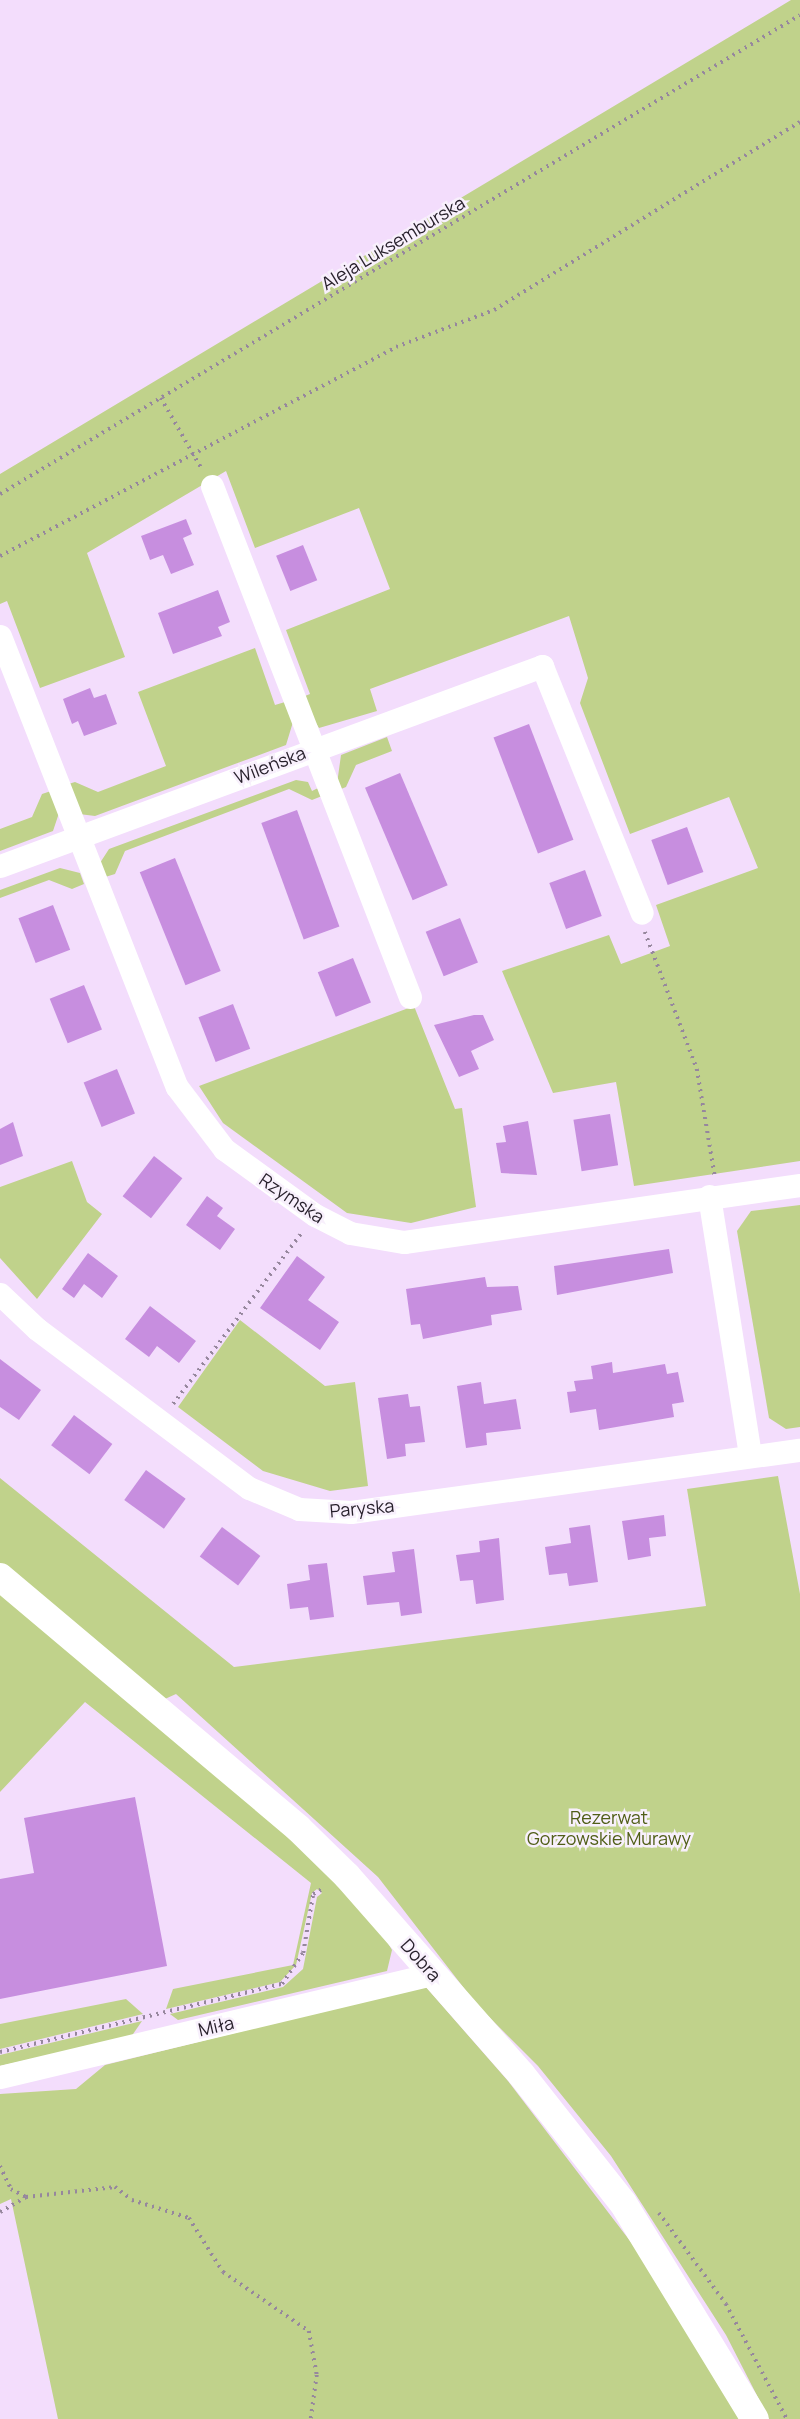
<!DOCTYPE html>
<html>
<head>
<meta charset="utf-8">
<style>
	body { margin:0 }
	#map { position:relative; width:800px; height:2419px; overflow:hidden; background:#f3ddfc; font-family:Manrope,sans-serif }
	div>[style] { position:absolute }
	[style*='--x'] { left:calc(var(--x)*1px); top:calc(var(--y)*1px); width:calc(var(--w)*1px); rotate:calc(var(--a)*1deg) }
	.green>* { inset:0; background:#c0d28b }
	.building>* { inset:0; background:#c78edf; transform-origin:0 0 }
	.path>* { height:3.5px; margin-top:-1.75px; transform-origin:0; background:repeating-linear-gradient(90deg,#96879d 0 2px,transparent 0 7px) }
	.minor>* { height:23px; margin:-11.5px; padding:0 11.5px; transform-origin:11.5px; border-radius:11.5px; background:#fff }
	.tertiary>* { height:28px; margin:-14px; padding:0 14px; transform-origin:14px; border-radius:14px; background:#fff }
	span { translate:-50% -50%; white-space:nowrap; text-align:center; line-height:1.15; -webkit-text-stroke:5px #f8f0fc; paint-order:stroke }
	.street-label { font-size:18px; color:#261f2a }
	.park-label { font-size:18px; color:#505e17 }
</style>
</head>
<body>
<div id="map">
	<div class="green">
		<i style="clip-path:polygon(791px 0,800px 0,800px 1161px,634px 1186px,616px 1082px,553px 1093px,502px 971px,609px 935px,621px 964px,670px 946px,656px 905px,758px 868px,729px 797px,630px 834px,580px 703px,588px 678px,569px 616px,370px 689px,377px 711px,319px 728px,300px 698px,310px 694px,286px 630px,390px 589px,359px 508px,255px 548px,226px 471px,87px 553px,125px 657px,40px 688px,7px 601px,0 604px,0 474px)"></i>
		<i style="clip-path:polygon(255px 648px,275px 705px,285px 702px,293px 722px,286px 745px,95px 816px,79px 814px,65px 785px,75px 782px,98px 792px,166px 766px,138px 692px)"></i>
		<i style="clip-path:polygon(387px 737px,392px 751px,356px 765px,346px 787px,336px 791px,341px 755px)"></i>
		<i style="clip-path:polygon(296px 780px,308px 782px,312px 791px,318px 788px,322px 796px,312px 800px,289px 789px,125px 851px,115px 874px,102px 878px,98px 866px,109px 849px)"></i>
		<i style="clip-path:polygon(51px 791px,59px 813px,53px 831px,0 851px,0 829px,32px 817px,42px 794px)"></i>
		<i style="clip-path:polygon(60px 868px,80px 873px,84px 884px,72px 889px,49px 880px,0 898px,0 890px)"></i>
		<i style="clip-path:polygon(414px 1006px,455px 1109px,462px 1108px,476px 1207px,411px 1223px,347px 1213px,223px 1123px,199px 1086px)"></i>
		<i style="clip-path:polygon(72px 1161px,87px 1202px,102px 1214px,37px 1299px,0 1258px,0 1187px)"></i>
		<i style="clip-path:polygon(800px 1205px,800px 1427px,786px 1429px,769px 1418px,737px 1231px,751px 1211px)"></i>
		<i style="clip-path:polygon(240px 1320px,325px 1386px,355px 1382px,368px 1486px,330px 1491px,263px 1471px,178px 1407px)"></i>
		<i style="clip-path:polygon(778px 1476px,800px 1594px,800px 2419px,769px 2419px,726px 2335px,611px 2156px,538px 2066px,477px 2005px,378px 1877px,176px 1694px,145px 1708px,280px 1827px,376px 1923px,392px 1950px,387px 1971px,178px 2020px,170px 2014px,283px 1987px,303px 1969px,317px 1897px,322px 1893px,317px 1889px,312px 1893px,296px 1965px,280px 1982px,166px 2009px,173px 1989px,293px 1965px,311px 1883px,85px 1702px,0 1792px,0 1478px,234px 1667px,706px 1606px,687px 1489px)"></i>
		<i style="clip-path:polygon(425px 1986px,508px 2081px,640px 2254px,739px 2419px,58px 2419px,11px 2199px,0 2204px,0 2094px,76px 2089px,105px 2065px)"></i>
		<i style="clip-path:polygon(126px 1999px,143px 2014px,0 2049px,0 2024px)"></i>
		<i style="clip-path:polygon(142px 2021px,131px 2037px,0 2066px,0 2055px)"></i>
	</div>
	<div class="building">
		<i style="clip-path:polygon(186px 519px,192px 534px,183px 538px,194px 565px,171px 574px,163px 555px,150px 560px,141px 536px)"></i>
		<i style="left:303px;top:545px;width:38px;height:29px;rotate:68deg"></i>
		<i style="clip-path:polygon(218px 590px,230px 622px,218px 627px,222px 636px,173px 654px,158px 613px)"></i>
		<i style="clip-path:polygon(90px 688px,94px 698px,106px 694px,117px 724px,84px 736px,78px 721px,72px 724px,63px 699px)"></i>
		<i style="left:529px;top:724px;width:124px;height:38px;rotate:69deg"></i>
		<i style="left:400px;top:773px;width:122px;height:38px;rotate:67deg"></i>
		<i style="left:297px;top:810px;width:124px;height:38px;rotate:70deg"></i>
		<i style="left:687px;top:827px;width:48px;height:38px;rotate:70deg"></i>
		<i style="left:175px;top:858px;width:122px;height:38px;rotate:68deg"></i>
		<i style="left:585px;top:870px;width:49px;height:38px;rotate:70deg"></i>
		<i style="left:53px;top:905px;width:48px;height:37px;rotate:69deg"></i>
		<i style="left:460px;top:918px;width:48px;height:37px;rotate:68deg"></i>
		<i style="left:353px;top:958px;width:48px;height:38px;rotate:68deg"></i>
		<i style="left:84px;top:985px;width:48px;height:37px;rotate:68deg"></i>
		<i style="left:233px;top:1004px;width:48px;height:37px;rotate:69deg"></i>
		<i style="clip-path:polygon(474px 1015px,483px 1015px,494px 1040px,471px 1051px,479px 1069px,459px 1077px,434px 1025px)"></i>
		<i style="left:117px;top:1069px;width:48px;height:36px;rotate:68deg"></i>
		<i style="left:610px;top:1114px;width:52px;height:37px;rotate:81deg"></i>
		<i style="clip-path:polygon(528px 1121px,537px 1175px,501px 1173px,496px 1143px,506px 1142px,503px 1126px)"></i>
		<i style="clip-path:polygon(13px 1122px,23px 1156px,0 1165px,0 1129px)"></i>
		<i style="left:154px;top:1156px;width:36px;height:51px;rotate:38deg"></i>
		<i style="clip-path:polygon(207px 1196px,223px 1208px,217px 1216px,235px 1229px,220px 1250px,186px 1225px)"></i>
		<i style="clip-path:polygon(669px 1249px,673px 1273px,557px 1295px,554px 1266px)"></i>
		<i style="clip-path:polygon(88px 1253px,118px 1276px,102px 1298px,84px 1284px,74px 1298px,62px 1289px)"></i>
		<i style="clip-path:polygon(297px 1256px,325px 1277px,308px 1300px,339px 1322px,320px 1350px,260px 1308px)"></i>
		<i style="clip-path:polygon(485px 1277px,487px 1287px,518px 1286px,522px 1310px,491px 1315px,492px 1325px,423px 1339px,420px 1324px,411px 1325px,406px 1289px)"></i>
		<i style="clip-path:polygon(150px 1306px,196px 1341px,179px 1363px,157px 1346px,149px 1357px,125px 1339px)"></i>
		<i style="clip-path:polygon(0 1359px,41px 1390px,19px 1420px,0 1407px)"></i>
		<i style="clip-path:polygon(612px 1362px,613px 1373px,665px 1364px,667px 1374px,678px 1372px,684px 1402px,672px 1404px,674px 1417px,599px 1430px,596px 1409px,570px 1413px,567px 1392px,576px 1391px,574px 1381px,593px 1379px,591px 1366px)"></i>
		<i style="clip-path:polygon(481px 1382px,484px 1404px,516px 1399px,521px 1429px,486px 1433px,487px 1445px,466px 1448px,457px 1386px)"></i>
		<i style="clip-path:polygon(408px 1394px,410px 1407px,420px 1406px,425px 1442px,405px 1444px,406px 1456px,387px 1459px,378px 1398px)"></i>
		<i style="left:74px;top:1415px;width:48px;height:38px;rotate:37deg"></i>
		<i style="left:146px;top:1470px;width:49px;height:37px;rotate:36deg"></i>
		<i style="clip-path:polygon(664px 1515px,666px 1536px,649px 1538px,651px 1556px,628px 1560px,622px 1521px)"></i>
		<i style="clip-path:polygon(590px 1525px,598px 1582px,569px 1586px,567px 1573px,549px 1575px,545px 1547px,571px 1543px,569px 1528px)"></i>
		<i style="left:222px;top:1527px;width:48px;height:37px;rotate:37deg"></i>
		<i style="clip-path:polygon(499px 1538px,504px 1600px,476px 1604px,473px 1580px,460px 1581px,456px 1555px,480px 1552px,479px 1541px)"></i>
		<i style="clip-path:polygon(414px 1549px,422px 1613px,401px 1616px,399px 1602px,367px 1605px,363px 1576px,395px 1572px,392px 1552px)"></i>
		<i style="clip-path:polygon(327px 1563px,334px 1617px,310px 1620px,308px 1607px,290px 1609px,287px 1584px,310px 1580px,308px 1565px)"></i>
		<i style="clip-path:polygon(135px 1797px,167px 1966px,0 1999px,0 1879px,34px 1873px,24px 1818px)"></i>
	</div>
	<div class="path">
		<i style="--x:161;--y:398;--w:82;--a:60"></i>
		<i style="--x:0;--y:494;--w:932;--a:-30.91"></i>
		<i style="--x:0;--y:556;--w:448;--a:-27.8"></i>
		<i style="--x:396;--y:347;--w:105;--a:-20.7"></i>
		<i style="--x:494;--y:310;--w:359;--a:-31.6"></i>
		<i style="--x:645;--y:932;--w:147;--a:69.2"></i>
		<i style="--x:697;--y:1069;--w:109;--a:80.5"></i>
		<i style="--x:173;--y:1404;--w:216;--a:-53.1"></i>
		<i style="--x:0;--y:2052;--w:290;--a:-13.6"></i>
		<i style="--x:282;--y:1984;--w:37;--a:-56"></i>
		<i style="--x:303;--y:1953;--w:60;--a:-80.4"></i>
		<i style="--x:313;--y:1894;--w:13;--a:-29"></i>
		<i style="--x:0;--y:2166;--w:25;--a:64"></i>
		<i style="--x:11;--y:2189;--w:17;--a:28"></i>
		<i style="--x:26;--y:2197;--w:90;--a:-6.4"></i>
		<i style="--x:115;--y:2187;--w:21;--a:37"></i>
		<i style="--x:132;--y:2200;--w:60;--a:17.5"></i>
		<i style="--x:189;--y:2218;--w:64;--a:57.8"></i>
		<i style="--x:223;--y:2272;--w:104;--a:34.5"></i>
		<i style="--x:309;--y:2331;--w:45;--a:79.7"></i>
		<i style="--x:317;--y:2375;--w:44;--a:97.8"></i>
		<i style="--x:0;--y:2212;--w:30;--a:-30"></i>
		<i style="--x:659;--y:2213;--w:113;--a:53.6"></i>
		<i style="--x:726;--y:2304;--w:130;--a:62.1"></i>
	</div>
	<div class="minor">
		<i style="--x:212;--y:486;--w:548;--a:68.82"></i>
		<i style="--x:0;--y:636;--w:484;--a:68.6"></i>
		<i style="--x:177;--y:1087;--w:78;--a:52.8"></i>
		<i style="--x:224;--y:1149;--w:112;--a:36"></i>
		<i style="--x:315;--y:1215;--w:39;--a:27"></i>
		<i style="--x:350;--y:1233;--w:55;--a:9.5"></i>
		<i style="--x:404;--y:1242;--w:400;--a:-8.2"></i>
		<i style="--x:0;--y:866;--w:578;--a:-20.25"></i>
		<i style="--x:542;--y:666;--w:266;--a:68"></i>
		<i style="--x:709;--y:1196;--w:263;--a:81"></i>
		<i style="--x:0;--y:1294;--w:51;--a:43.4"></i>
		<i style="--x:37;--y:1329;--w:265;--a:36.9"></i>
		<i style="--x:249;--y:1488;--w:54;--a:22.8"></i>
		<i style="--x:299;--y:1509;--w:52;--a:3.3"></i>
		<i style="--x:351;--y:1512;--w:453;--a:-7.9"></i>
		<i style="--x:0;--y:2077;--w:444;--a:-13.4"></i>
	</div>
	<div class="tertiary">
		<i style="--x:0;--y:1577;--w:390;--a:40.1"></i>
		<i style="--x:298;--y:1828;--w:69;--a:44.4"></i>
		<i style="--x:347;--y:1876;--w:264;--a:48.7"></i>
		<i style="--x:521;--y:2074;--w:164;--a:51.7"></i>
		<i style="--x:623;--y:2203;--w:253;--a:58.6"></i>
	</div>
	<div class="street-label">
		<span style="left:393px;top:243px;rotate:-31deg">Aleja Luksemburska</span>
		<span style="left:270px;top:765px;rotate:-21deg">Wileńska</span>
		<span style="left:292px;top:1198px;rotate:34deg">Rzymska</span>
		<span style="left:362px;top:1508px;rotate:-5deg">Paryska</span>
		<span style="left:421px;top:1960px;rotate:48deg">Dobra</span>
		<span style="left:216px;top:2026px;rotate:-13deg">Miła</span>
	</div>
	<div class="park-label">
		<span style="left:609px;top:1828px">Rezerwat<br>Gorzowskie Murawy</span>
	</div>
</div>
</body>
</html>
